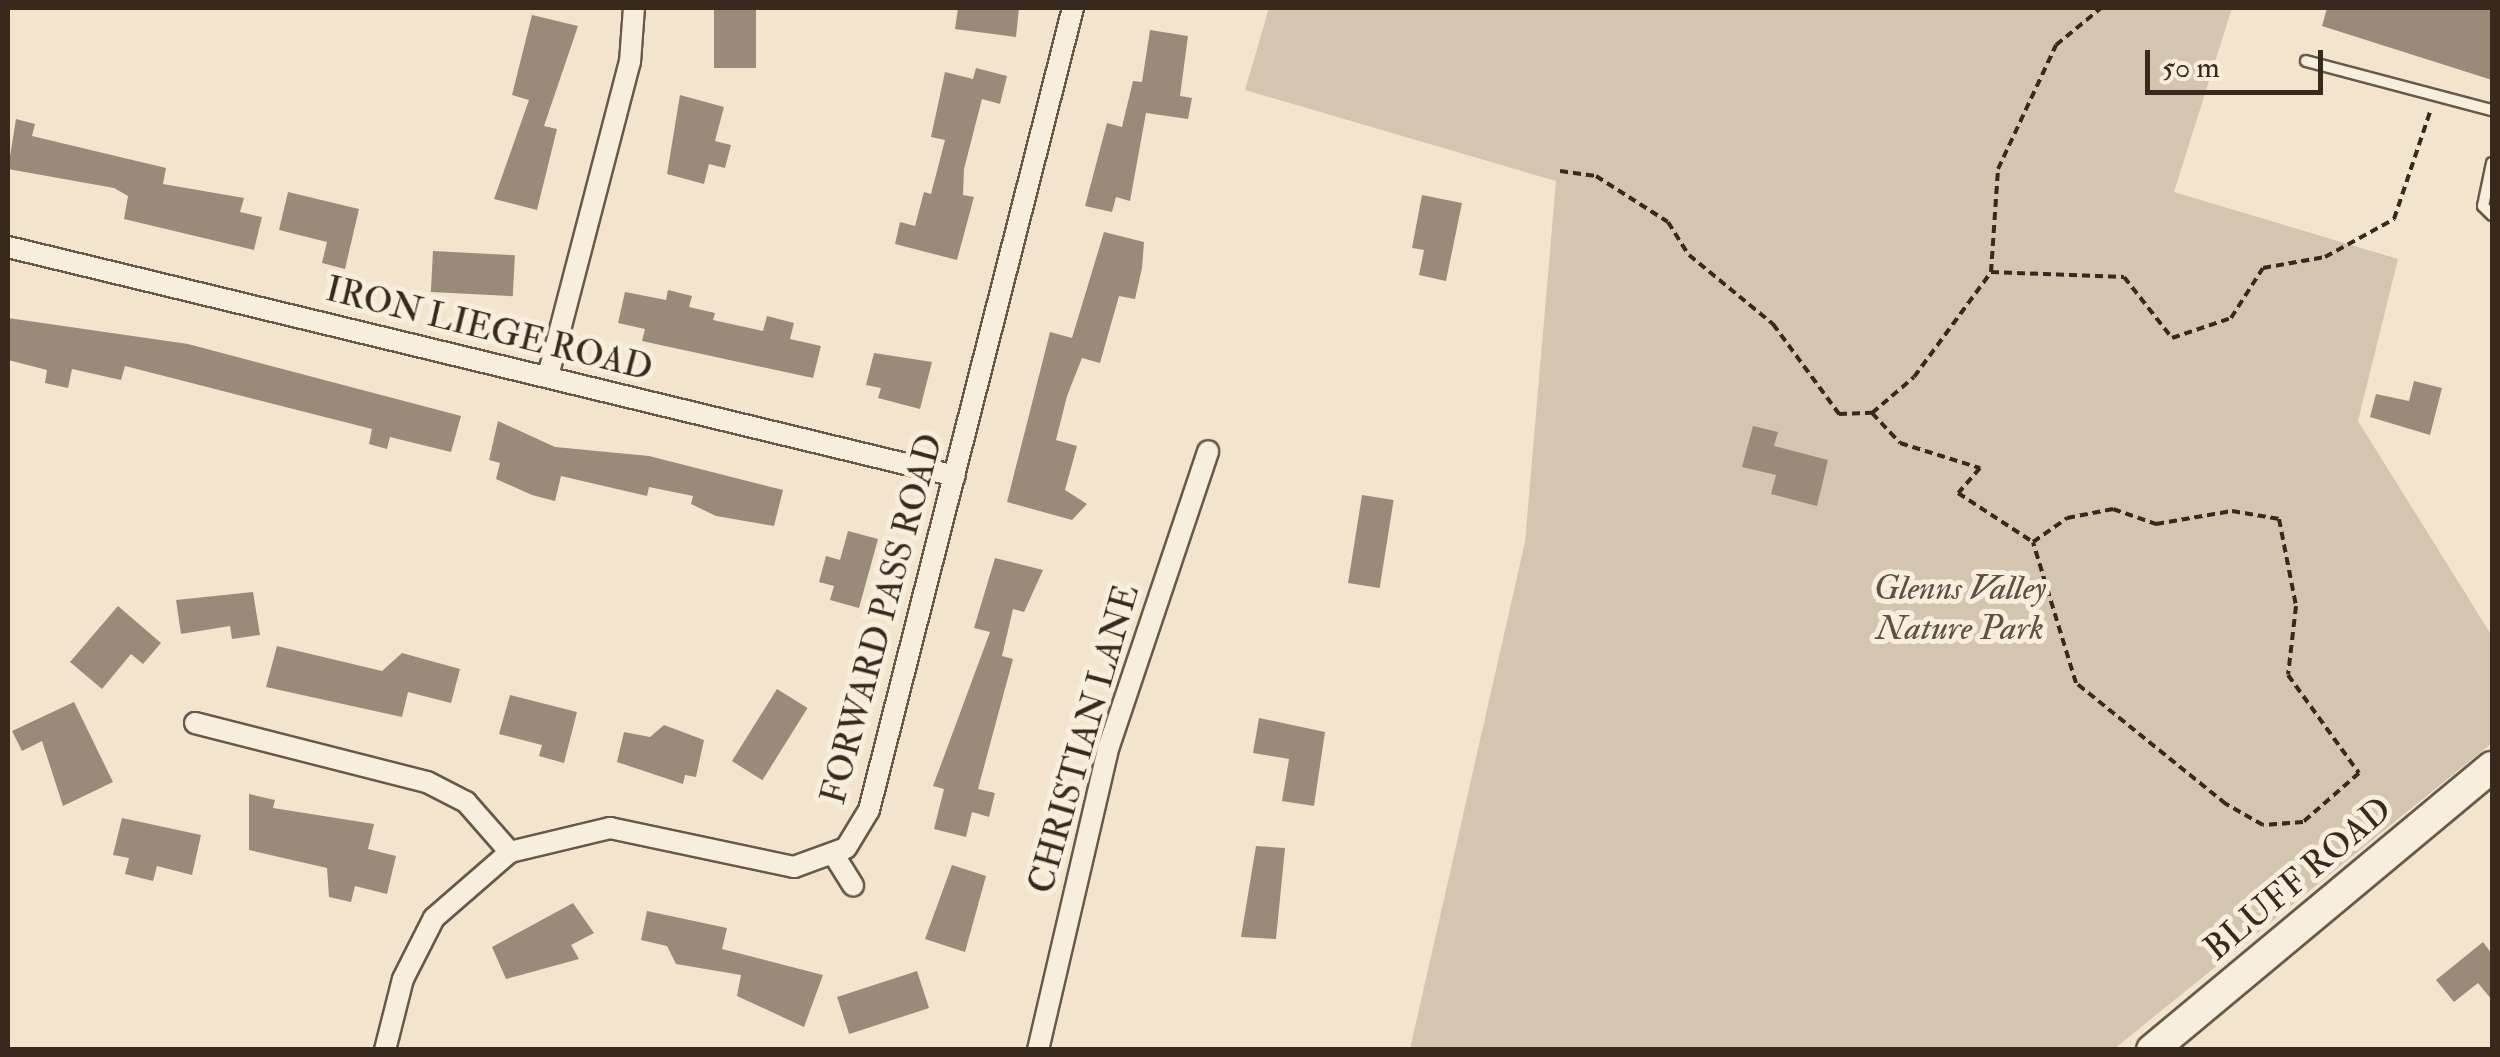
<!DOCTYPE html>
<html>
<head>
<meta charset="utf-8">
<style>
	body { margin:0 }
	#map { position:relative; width:2500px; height:1057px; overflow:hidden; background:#f3e5cd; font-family:"IM FELL Double Pica",serif }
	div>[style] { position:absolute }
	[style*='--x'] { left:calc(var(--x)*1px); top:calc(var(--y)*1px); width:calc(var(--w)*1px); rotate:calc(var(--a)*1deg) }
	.green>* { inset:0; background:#d3c5af }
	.building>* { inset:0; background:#998b79; transform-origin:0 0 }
	.path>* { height:4px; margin-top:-2px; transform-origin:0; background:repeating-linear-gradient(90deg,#38291e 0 8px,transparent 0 13px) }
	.roads { filter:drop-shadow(2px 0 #67584a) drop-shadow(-2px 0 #67584a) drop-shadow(0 2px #67584a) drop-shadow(0 -2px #67584a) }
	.service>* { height:10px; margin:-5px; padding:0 5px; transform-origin:5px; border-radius:5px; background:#f7eede }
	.minor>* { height:20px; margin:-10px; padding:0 10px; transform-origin:10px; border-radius:10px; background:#f7eede }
	.secondary>* { height:30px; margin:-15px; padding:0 15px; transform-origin:15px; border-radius:15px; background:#f7eede }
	span { translate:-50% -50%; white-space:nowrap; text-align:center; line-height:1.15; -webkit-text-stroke:10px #f7eede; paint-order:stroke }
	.street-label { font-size:35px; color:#38291e }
	.park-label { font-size:35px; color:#5f5042; font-style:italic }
	.frame { position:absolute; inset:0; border:10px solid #38291e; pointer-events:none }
	.scale { position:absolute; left:2145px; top:50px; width:178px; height:45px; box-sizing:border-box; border:5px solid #38291e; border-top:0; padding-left:12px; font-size:30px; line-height:35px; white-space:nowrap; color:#38291e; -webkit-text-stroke:8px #f7eede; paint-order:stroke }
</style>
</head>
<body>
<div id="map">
	<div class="green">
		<i style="clip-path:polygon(1269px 8px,2232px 8px,2174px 192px,2398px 259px,2358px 421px,2492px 636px,2492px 743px,2114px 1049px,1410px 1049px,1525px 542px,1556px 181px,1245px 90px)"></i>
	</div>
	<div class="building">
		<i style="left:714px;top:8px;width:42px;height:60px"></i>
		<i style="clip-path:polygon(958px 8px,1019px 8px,1016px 37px,955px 29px)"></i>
		<i style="clip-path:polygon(2327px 8px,2492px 8px,2492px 80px,2322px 26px)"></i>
		<i style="clip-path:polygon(532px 15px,578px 26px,544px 126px,557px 129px,537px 210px,494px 199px,529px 100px,512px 95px)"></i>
		<i style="clip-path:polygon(1150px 30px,1188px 36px,1180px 96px,1192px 98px,1188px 119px,1146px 113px,1130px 201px,1116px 197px,1112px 212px,1085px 206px,1107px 123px,1122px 127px,1133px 81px,1142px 82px)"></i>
		<i style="clip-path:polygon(976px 68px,1007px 76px,1000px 104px,982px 99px,964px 169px,963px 195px,974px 197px,957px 260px,895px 244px,900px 222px,915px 226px,924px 192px,931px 194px,945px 140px,931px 137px,945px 72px,973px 79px)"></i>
		<i style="clip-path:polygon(680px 95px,724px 107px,715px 141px,731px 145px,725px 168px,709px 164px,704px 184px,667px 174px)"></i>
		<i style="clip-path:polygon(16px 119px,35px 124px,32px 136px,166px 168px,163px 184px,244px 198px,240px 212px,262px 217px,254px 250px,124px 219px,128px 196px,114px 188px,8px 169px)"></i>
		<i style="clip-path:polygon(288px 192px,359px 209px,345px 269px,322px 263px,327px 242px,279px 230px)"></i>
		<i style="clip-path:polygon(1422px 195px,1462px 203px,1446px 281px,1419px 275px,1424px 250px,1412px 248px)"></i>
		<i style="clip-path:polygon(1104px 232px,1144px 242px,1142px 268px,1135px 299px,1119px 296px,1100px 363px,1082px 358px,1067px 396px,1056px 440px,1077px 446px,1065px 490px,1087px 504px,1072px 520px,1007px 502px,1050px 332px,1072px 338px)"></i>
		<i style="left:433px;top:251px;width:82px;height:41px;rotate:3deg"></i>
		<i style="clip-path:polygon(668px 290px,692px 296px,689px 307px,715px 313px,713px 320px,763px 331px,767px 316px,794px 323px,790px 339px,821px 346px,813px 378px,642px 341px,645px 329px,618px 323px,625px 292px,666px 300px)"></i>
		<i style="clip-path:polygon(8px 318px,188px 344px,461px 416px,451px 452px,390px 437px,387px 449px,369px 444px,372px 429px,125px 366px,121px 380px,72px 369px,68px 388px,45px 383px,47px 370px,8px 360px)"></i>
		<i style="clip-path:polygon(874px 353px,932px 362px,920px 409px,878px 398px,881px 388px,866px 385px)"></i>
		<i style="clip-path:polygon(2414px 381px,2442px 388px,2430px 435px,2370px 417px,2376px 394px,2409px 401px)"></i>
		<i style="clip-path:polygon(498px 421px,555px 447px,649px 456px,783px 490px,774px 526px,716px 516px,691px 504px,693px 496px,649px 487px,647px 496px,561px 476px,555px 501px,532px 495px,496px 479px,500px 463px,489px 460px)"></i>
		<i style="clip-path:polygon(1753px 426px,1778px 432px,1774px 446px,1828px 460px,1817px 506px,1771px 494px,1776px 475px,1742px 467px)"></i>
		<i style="left:1362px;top:495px;width:32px;height:89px;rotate:9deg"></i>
		<i style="clip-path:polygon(848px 531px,878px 539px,859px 608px,830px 600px,834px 586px,819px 582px,826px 556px,840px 560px)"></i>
		<i style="clip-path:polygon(995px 558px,1043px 570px,1024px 612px,1013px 609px,1002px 656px,1013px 659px,978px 789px,995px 793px,989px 817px,972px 812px,966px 837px,934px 829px,944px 789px,933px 786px,990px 632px,974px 628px)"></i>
		<i style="clip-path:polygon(253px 592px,260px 635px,232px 639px,230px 626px,181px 634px,176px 600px)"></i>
		<i style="clip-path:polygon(118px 606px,161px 643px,143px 664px,131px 654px,102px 689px,70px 662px)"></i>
		<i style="clip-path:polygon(277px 646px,382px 671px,402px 653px,460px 669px,451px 703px,408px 692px,402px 717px,266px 687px)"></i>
		<i style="left:777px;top:689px;width:36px;height:85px;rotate:32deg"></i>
		<i style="clip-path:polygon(510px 695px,577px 712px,564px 763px,539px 756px,542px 745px,499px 734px)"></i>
		<i style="clip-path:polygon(74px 702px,113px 782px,63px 806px,42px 741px,22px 751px,12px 731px)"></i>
		<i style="clip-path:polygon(1259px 718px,1325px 732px,1314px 806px,1282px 801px,1289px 759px,1253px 753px)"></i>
		<i style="clip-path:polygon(664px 725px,704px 740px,696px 777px,685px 775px,683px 784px,617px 762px,624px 732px,650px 737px)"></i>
		<i style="clip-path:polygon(249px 794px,275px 800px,273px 808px,374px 824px,368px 849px,396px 856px,387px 894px,355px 886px,351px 902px,329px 897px,327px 868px,249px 850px)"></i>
		<i style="clip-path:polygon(122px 818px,201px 835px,192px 875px,157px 866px,153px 881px,125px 874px,129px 858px,113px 855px)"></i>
		<i style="clip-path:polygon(1256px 846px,1285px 848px,1276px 939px,1241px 937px)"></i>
		<i style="clip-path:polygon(952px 865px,986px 876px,965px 952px,925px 939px)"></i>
		<i style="clip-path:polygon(573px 903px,594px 933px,571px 945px,579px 959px,506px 979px,492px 947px)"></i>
		<i style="clip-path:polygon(647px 911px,727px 928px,722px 949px,823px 975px,804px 1027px,737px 996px,741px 975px,676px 964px,667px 946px,641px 940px)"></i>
		<i style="clip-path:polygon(2483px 942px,2492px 954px,2492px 1000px,2478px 983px,2454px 1002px,2436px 980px)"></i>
		<i style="left:917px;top:971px;width:39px;height:84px;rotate:72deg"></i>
	</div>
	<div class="path">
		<i style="--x:1560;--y:171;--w:36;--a:8"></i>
		<i style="--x:1596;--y:176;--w:85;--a:32.6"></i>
		<i style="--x:1668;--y:222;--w:39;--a:58"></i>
		<i style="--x:1689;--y:255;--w:109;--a:39.4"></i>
		<i style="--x:1773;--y:324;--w:112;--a:53.7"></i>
		<i style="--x:1839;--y:414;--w:33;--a:-2"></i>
		<i style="--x:1872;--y:413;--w:55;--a:-40.6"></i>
		<i style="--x:1914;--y:377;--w:130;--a:-53.7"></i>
		<i style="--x:1991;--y:272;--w:103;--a:-86.1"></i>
		<i style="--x:1998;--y:169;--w:137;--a:-64.9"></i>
		<i style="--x:2056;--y:45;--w:58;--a:-39.4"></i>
		<i style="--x:1991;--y:272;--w:133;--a:2.2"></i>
		<i style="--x:2124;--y:277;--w:78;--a:51.8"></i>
		<i style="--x:2172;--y:338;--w:62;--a:-18.7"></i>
		<i style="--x:2231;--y:318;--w:59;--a:-57.4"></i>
		<i style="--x:2263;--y:268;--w:63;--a:-10.1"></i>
		<i style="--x:2325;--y:257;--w:79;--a:-28.8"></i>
		<i style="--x:2394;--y:219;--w:113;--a:-71.4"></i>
		<i style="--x:1872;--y:413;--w:41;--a:47"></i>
		<i style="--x:1900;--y:443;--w:84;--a:17.4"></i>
		<i style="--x:1980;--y:468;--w:33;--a:131"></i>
		<i style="--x:1958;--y:493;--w:90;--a:33.2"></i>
		<i style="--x:2033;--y:542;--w:42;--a:-35.2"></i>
		<i style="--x:2067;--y:518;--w:47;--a:-11.1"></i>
		<i style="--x:2113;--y:509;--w:46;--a:19.2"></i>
		<i style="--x:2156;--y:524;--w:77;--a:-9.7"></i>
		<i style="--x:2232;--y:511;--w:48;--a:9.7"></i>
		<i style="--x:2279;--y:519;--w:89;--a:78.9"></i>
		<i style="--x:2296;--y:606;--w:69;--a:96.6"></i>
		<i style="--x:2288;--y:675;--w:121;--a:54.1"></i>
		<i style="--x:2359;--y:773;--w:74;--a:138.8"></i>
		<i style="--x:2303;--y:822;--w:40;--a:175.7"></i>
		<i style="--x:2263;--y:825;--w:43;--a:-150.4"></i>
		<i style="--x:2226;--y:804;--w:193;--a:-141.1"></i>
		<i style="--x:2076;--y:683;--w:147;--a:-107"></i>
	</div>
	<div class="roads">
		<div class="service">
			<i style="--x:2306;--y:61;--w:192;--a:14.8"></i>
			<i style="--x:2492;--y:163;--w:44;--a:101.8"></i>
			<i style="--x:2483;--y:206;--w:13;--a:45"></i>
		</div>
		<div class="minor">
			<i style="--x:8;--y:247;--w:974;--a:13.59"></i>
			<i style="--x:548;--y:376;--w:325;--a:-75.4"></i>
			<i style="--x:630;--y:62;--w:54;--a:-85.8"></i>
			<i style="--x:195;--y:723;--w:239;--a:14.3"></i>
			<i style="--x:427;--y:782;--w:44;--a:27.1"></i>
			<i style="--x:466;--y:802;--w:67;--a:48.7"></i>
			<i style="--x:834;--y:855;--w:36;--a:58"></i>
			<i style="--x:385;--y:1050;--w:73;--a:-75.8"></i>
			<i style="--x:403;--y:979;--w:68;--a:-63.1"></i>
			<i style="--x:434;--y:918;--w:101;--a:-41"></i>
			<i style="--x:510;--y:852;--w:103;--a:-13.5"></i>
			<i style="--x:610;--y:828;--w:188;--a:12"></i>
			<i style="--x:794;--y:867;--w:55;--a:-20.1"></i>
			<i style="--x:846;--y:848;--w:44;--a:-58.8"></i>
			<i style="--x:869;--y:810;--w:828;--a:-75.73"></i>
			<i style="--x:1038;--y:1050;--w:312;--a:-76.9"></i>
			<i style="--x:1109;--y:746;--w:311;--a:-71.4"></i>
		</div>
		<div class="secondary">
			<i style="--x:2152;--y:1050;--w:442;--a:-39.8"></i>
		</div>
	</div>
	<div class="street-label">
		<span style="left:489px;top:329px;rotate:14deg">IRON LIEGE ROAD</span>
		<span style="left:882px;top:619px;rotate:-75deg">FORWARD PASS ROAD</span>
		<span style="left:1084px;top:739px;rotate:-74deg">CHRISTIAN LANE</span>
		<span style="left:2298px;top:879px;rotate:-40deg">BLUFF ROAD</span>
	</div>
	<div class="park-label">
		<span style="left:1960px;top:608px">Glenns Valley<br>Nature Park</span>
	</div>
	<div class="frame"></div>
	<div class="scale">50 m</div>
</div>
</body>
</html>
